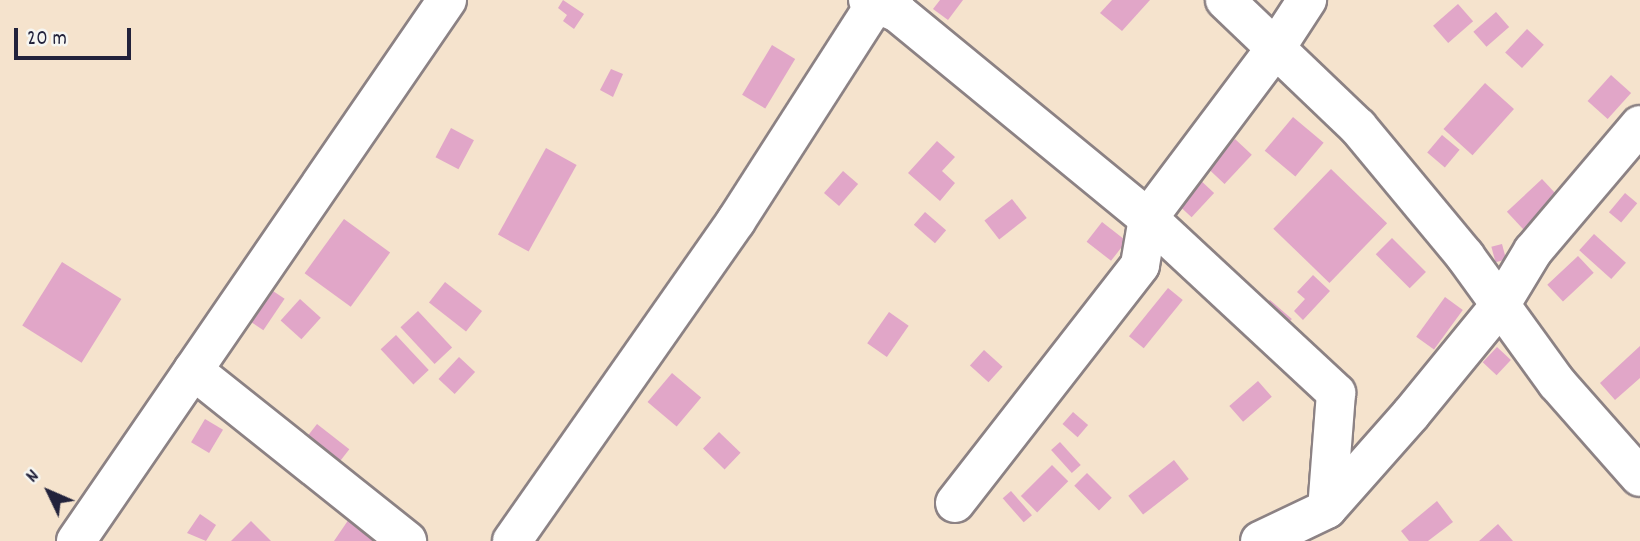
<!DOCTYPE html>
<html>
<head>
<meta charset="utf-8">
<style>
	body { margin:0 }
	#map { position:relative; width:1640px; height:541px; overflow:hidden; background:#f5e3cd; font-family:Dekko,sans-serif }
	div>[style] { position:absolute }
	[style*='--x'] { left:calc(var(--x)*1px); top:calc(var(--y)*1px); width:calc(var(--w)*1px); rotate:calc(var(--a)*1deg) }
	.building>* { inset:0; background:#e1a6c8; transform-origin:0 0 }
	.roads { filter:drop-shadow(2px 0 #8c8284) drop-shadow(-2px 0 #8c8284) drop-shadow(0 2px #8c8284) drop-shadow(0 -2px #8c8284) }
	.street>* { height:38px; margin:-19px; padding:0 19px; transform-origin:19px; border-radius:19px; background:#fff }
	span { translate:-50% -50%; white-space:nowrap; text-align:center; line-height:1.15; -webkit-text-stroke:6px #f6f6f2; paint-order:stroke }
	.north { position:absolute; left:14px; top:457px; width:70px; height:70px; -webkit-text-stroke:5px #f6f6f2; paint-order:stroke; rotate:314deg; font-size:19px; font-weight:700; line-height:28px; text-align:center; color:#22223b }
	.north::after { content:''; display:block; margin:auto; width:24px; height:32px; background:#22223b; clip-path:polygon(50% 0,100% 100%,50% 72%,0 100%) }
	.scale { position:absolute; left:14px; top:28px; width:117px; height:32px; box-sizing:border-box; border:4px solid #22223b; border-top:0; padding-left:9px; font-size:21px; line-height:24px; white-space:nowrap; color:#22223b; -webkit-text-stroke:5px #f6f6f2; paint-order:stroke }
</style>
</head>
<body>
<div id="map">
	<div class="building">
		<i style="clip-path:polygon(563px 0,584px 14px,574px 29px,563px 21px,567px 15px,558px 8px)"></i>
		<i style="clip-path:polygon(940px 0,963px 0,948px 20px,933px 9px)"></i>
		<i style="clip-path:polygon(1112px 0,1150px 0,1122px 31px,1100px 13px)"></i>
		<i style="left:1458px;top:4px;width:23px;height:33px;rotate:49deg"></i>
		<i style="left:1496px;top:12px;width:20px;height:30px;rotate:49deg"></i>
		<i style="left:1527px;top:29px;width:23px;height:32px;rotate:43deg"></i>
		<i style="left:772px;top:45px;width:27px;height:58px;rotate:31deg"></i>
		<i style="clip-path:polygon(611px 69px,623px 74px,613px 97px,600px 90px)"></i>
		<i style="left:1611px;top:75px;width:27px;height:35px;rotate:42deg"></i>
		<i style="left:1485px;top:83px;width:39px;height:62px;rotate:42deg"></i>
		<i style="left:1293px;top:117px;width:40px;height:44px;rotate:40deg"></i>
		<i style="left:451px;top:128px;width:26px;height:33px;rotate:28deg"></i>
		<i style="left:1442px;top:135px;width:23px;height:23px;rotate:40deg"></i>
		<i style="left:1235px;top:139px;width:23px;height:40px;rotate:43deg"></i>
		<i style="clip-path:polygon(937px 141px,955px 157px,942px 171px,955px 183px,940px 201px,908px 173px)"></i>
		<i style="left:546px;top:148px;width:35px;height:99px;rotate:29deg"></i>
		<i style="left:1331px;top:169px;width:78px;height:83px;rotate:44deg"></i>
		<i style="left:843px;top:171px;width:20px;height:29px;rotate:41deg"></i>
		<i style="left:1198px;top:178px;width:22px;height:33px;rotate:43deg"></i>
		<i style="left:1542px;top:179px;width:25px;height:48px;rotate:47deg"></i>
		<i style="left:1625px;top:193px;width:16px;height:25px;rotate:40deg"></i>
		<i style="left:1012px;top:199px;width:24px;height:35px;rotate:52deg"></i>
		<i style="left:925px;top:212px;width:28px;height:17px;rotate:41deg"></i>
		<i style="left:344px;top:219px;width:57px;height:67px;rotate:36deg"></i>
		<i style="left:1102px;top:222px;width:31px;height:25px;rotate:38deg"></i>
		<i style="left:1594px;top:234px;width:43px;height:22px;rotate:42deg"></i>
		<i style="left:1392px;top:238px;width:48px;height:23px;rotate:45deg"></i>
		<i style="left:1502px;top:244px;width:16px;height:11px;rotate:75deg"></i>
		<i style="left:1578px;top:256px;width:23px;height:42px;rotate:47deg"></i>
		<i style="left:62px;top:262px;width:70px;height:75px;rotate:32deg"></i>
		<i style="clip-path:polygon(1313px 275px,1330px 291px,1303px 320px,1294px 311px,1305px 299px,1297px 292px)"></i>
		<i style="left:445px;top:282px;width:47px;height:26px;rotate:38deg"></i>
		<i style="left:1168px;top:288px;width:19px;height:62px;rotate:39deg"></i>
		<i style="left:273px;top:291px;width:14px;height:38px;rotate:34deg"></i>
		<i style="left:1445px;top:297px;width:22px;height:49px;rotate:36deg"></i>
		<i style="left:300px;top:299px;width:28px;height:29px;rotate:42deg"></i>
		<i style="left:1270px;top:300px;width:29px;height:12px;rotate:41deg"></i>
		<i style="left:418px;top:311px;width:50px;height:24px;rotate:47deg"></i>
		<i style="left:889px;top:312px;width:24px;height:38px;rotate:35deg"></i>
		<i style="left:396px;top:335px;width:48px;height:21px;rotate:47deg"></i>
		<i style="clip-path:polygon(1640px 346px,1640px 378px,1615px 400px,1600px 383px)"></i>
		<i style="left:1497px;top:347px;width:19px;height:21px;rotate:43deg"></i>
		<i style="left:984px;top:350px;width:25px;height:21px;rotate:42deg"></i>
		<i style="left:459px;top:357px;width:22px;height:30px;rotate:43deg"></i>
		<i style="left:672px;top:373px;width:38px;height:38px;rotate:40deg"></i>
		<i style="left:1258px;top:381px;width:21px;height:38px;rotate:49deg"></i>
		<i style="left:1073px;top:412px;width:20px;height:16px;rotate:41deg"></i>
		<i style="left:205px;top:419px;width:21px;height:27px;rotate:31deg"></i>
		<i style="left:317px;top:424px;width:41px;height:18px;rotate:38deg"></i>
		<i style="left:719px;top:432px;width:30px;height:23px;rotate:44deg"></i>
		<i style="left:1060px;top:442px;width:31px;height:12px;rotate:48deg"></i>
		<i style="left:1174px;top:460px;width:24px;height:58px;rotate:52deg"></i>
		<i style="left:1052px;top:465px;width:23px;height:44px;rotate:45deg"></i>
		<i style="left:1087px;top:473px;width:35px;height:18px;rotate:45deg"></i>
		<i style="left:1011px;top:491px;width:32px;height:11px;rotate:49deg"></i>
		<i style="clip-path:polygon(1437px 501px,1453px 522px,1428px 541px,1409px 541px,1401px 531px)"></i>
		<i style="clip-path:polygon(200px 514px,216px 525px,206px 541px,187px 533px)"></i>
		<i style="clip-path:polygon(349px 519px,379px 541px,334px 541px)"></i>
		<i style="clip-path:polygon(251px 521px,271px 541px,231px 541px)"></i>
		<i style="clip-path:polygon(1498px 524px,1513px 541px,1479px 541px)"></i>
	</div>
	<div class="roads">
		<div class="street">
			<i style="--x:868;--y:0;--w:33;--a:23"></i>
			<i style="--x:898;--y:13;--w:323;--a:39.4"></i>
			<i style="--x:1148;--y:218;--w:257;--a:42.9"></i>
			<i style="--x:1336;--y:393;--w:116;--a:94.4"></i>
			<i style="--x:1327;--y:509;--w:127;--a:-48.5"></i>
			<i style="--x:1411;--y:414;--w:142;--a:-50.7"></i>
			<i style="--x:1501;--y:304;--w:62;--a:-58.9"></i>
			<i style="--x:1533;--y:251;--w:165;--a:-49.7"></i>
			<i style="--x:1225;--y:0;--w:184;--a:43.7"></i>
			<i style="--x:1358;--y:127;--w:168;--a:50.3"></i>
			<i style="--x:1465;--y:256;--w:157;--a:54.1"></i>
			<i style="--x:1557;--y:383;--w:125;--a:48.6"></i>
			<i style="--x:193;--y:370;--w:274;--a:38.6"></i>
			<i style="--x:955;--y:503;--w:301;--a:-52.1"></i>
			<i style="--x:1140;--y:265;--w:48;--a:-80.3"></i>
			<i style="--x:1148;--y:218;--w:211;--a:-53.1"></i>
			<i style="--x:1275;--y:49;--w:59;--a:-56.9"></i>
			<i style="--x:76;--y:541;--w:656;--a:-55.56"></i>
			<i style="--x:512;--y:541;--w:391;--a:-55"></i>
			<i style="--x:736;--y:221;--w:263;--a:-57.3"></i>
			<i style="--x:1260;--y:541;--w:74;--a:-25.5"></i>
		</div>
	</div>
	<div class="north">N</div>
	<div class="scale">20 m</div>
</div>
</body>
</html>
